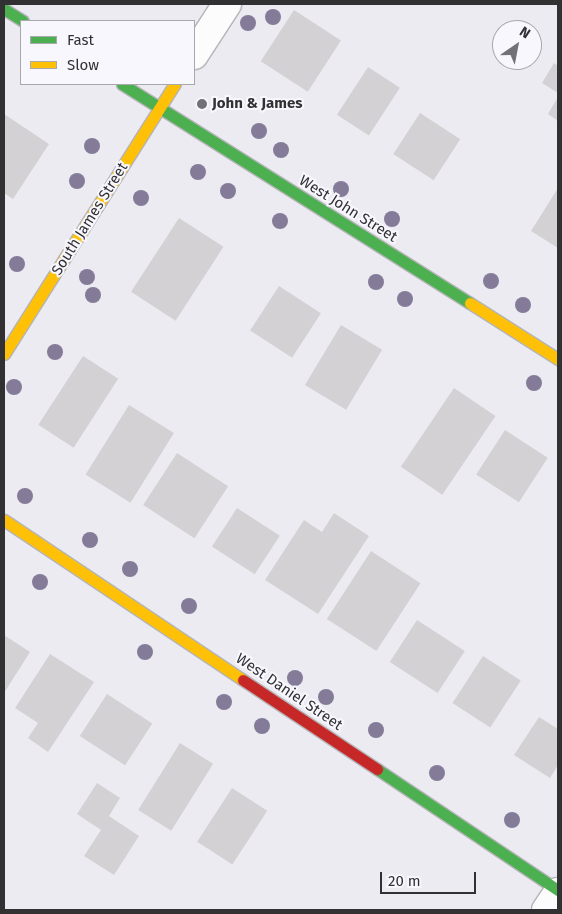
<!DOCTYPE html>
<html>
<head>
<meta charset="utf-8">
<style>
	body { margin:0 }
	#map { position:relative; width:562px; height:914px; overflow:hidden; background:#ecebf1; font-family:"Fira Sans",sans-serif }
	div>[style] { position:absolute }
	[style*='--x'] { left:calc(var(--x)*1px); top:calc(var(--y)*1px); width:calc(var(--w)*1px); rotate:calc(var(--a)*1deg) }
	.building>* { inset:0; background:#d4d1d4; transform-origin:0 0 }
	.roads { filter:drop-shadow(1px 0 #b4b4b8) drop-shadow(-1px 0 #b4b4b8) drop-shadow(0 1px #b4b4b8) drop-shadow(0 -1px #b4b4b8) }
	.street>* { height:28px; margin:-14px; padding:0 14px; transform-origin:14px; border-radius:14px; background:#fcfcfd }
	.fast>* { height:11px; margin:-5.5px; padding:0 5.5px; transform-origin:5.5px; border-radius:5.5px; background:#4caf50 }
	.slow>* { height:11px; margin:-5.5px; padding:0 5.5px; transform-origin:5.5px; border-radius:5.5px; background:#ffc107 }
	.jam>* { height:11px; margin:-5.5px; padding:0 5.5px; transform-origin:5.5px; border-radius:5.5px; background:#c62828 }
	.trees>* { width:16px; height:16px; margin:-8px; border-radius:50%; background:#847b98 }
	.dots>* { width:14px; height:14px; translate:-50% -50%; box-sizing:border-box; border:2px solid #f8f7fe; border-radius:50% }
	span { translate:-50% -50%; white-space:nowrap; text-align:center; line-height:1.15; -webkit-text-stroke:4px #f8f7fe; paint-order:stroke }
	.poi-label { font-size:15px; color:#313134; font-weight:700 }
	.left { translate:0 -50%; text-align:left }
	.street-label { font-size:15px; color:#313134 }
	.frame { position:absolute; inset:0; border:5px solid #313134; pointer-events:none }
	.legend { position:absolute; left:20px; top:20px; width:175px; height:65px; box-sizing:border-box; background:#f8f7fe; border:1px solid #a8a8ad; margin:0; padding:6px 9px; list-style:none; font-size:15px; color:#313134 }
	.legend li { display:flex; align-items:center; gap:10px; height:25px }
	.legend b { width:25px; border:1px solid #a8a8ad }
	.north { position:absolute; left:492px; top:20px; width:50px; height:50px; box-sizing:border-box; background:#f8f7fe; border:1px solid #a8a8ad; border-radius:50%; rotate:33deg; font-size:14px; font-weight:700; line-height:20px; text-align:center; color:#313134 }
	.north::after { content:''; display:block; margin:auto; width:18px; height:22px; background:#727276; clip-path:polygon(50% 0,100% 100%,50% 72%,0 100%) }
	.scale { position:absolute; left:380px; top:872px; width:96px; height:22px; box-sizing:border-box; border:2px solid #313134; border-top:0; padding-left:6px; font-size:15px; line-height:18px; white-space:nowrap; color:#313134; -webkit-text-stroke:4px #f8f7fe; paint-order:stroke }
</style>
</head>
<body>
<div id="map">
	<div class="building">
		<i style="left:294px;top:10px;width:56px;height:61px;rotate:33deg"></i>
		<i style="clip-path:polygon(554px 63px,558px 66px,558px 93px,542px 83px)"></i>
		<i style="left:368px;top:67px;width:38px;height:57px;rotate:33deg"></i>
		<i style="clip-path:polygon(558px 97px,558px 121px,548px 114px)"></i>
		<i style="left:420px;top:113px;width:48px;height:49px;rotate:33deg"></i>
		<i style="clip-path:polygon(4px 114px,49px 144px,13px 199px,4px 193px)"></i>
		<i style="clip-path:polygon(558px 188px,558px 248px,531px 231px)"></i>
		<i style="left:179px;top:218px;width:53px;height:88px;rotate:33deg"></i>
		<i style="left:279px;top:286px;width:50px;height:53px;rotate:33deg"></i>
		<i style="left:341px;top:325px;width:48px;height:70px;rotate:31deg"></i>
		<i style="left:83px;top:356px;width:42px;height:82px;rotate:33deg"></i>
		<i style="left:454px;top:388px;width:50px;height:95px;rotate:34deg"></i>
		<i style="left:129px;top:405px;width:53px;height:82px;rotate:32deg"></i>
		<i style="left:505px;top:430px;width:51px;height:53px;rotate:33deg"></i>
		<i style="left:177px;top:453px;width:61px;height:62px;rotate:33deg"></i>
		<i style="left:237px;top:508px;width:51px;height:46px;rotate:33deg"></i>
		<i style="clip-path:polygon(334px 513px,369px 536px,318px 614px,265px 580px,304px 520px,322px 532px)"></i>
		<i style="left:371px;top:551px;width:59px;height:81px;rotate:33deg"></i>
		<i style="left:417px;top:620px;width:57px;height:50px;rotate:33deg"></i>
		<i style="clip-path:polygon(4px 635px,30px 652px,4px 693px)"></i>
		<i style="clip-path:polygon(50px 654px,94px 682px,48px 752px,28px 738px,38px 723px,15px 708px)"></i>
		<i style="left:483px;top:656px;width:45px;height:56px;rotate:33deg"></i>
		<i style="left:107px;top:694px;width:54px;height:50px;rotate:33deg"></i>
		<i style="clip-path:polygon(539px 717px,558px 729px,558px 765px,550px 778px,514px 755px)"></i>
		<i style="left:180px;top:743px;width:39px;height:79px;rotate:32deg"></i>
		<i style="clip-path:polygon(97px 783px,120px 798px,109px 816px,139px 836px,114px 875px,84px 856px,101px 830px,77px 814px)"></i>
		<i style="left:232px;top:788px;width:42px;height:64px;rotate:33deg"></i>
	</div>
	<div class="roads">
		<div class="street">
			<i style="--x:194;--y:55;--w:61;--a:-57.1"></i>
			<i style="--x:546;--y:910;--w:22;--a:-56"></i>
		</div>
		<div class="fast">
			<i style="--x:4;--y:9;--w:22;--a:32"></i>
			<i style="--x:122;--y:84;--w:411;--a:32.2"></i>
			<i style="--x:377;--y:769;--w:218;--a:33.8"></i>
		</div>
		<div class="slow">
			<i style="--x:470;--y:303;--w:104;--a:32.5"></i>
			<i style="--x:4;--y:354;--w:320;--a:-57.7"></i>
			<i style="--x:4;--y:520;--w:288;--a:33.8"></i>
		</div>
		<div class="jam">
			<i style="--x:243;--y:680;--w:161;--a:33.6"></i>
		</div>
	</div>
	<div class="trees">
		<i style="left:273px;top:17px"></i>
		<i style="left:248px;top:23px"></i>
		<i style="left:259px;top:131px"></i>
		<i style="left:92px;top:146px"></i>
		<i style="left:281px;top:150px"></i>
		<i style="left:198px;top:172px"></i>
		<i style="left:77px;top:181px"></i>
		<i style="left:341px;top:189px"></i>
		<i style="left:228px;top:191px"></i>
		<i style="left:141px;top:198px"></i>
		<i style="left:392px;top:219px"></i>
		<i style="left:280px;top:221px"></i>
		<i style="left:17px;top:264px"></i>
		<i style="left:87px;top:277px"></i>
		<i style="left:491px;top:281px"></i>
		<i style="left:376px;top:282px"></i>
		<i style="left:93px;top:295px"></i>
		<i style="left:405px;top:299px"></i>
		<i style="left:523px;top:305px"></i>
		<i style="left:55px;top:352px"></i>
		<i style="left:534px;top:383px"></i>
		<i style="left:14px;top:387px"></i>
		<i style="left:25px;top:496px"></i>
		<i style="left:90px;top:540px"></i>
		<i style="left:130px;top:569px"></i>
		<i style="left:40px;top:582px"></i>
		<i style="left:189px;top:606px"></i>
		<i style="left:145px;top:652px"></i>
		<i style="left:295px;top:678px"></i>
		<i style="left:326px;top:697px"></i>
		<i style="left:224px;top:702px"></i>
		<i style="left:262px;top:726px"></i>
		<i style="left:376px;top:730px"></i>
		<i style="left:437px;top:773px"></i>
		<i style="left:512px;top:820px"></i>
	</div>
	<div class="dots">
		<i style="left:202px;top:104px;background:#727276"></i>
	</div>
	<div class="poi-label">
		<span class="left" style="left:212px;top:104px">John &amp; James</span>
	</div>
	<div class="street-label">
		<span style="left:348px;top:209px;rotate:32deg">West John Street</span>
		<span style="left:90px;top:219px;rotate:-58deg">South James Street</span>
		<span style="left:289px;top:692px;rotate:34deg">West Daniel Street</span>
	</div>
	<div class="frame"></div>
	<ul class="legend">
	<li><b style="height:6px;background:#4caf50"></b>Fast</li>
	<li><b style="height:6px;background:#ffc107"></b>Slow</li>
	</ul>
	<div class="north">N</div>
	<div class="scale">20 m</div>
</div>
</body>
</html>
